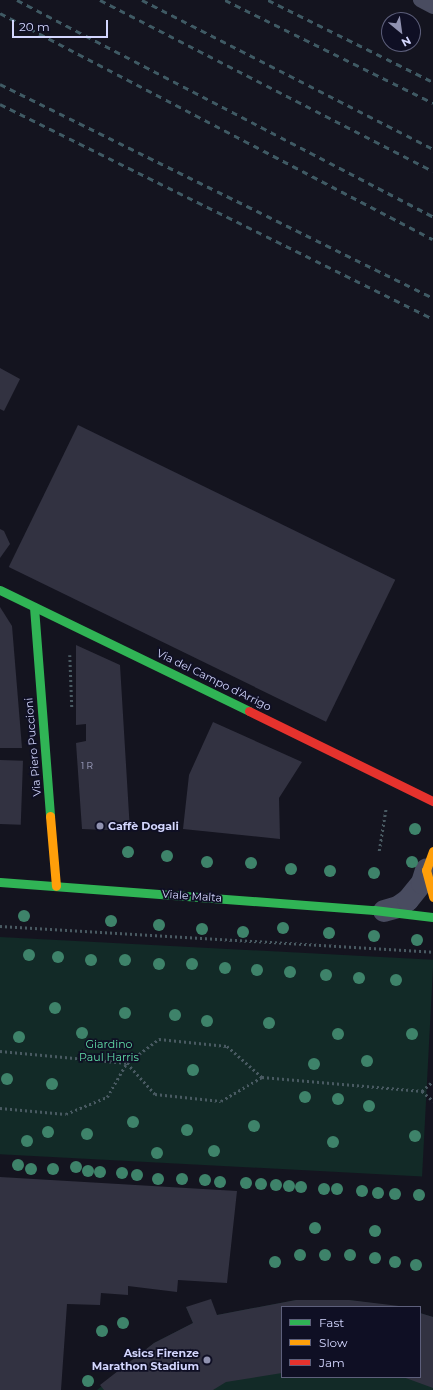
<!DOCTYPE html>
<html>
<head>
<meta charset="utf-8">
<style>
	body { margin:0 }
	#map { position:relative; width:433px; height:1390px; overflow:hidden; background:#14141f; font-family:Montserrat,sans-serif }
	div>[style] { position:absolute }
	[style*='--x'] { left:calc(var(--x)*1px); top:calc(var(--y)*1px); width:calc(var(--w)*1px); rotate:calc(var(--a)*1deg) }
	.green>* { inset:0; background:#122a27; transform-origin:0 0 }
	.building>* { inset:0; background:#323241; transform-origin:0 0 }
	.path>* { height:2.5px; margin-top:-1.25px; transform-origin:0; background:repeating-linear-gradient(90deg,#495a62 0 2px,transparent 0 5px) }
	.lane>* { height:14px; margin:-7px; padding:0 7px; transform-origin:7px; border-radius:7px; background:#494c60 }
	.street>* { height:22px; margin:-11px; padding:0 11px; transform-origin:11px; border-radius:11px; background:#494c60 }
	.fast>* { height:9px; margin:-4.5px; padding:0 4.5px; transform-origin:4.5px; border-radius:4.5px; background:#30b455 }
	.slow>* { height:9px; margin:-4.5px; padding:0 4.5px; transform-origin:4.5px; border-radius:4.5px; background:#ff9f0a }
	.jam>* { height:9px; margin:-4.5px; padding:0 4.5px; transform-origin:4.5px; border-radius:4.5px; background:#e5322d }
	.rail>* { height:3px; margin-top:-1.5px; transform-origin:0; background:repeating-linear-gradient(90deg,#3f5a64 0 6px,transparent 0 11px) }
	.trees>* { width:12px; height:12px; margin:-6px; border-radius:50%; background:#3e836a }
	.dots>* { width:11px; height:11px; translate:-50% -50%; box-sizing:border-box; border:2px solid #0f0f24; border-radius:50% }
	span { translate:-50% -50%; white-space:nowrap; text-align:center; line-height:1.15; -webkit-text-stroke:3.5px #0f0f24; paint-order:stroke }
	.number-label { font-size:9px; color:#abadcf }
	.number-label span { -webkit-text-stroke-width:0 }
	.street-label { font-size:11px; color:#d3d6fe }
	.poi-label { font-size:11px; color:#d3d6fe; font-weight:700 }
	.left { translate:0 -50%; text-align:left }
	.right { translate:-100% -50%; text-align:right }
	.park-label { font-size:11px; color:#60dda7 }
	.legend { position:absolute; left:281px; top:1306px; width:140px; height:72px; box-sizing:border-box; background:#0f0f24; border:1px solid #5d5f7b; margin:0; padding:5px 7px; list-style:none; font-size:12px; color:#d3d6fe }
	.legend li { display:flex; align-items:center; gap:8px; height:20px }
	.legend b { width:20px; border:1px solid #5d5f7b }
	.north { position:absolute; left:381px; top:12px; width:40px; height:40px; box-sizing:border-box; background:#0f0f24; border:1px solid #5d5f7b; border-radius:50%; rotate:151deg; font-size:11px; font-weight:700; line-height:16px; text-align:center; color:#d3d6fe }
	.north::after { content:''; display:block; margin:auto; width:14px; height:18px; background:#9092b0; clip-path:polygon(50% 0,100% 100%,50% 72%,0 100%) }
	.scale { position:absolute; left:12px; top:20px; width:96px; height:18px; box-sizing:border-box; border:2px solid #d3d6fe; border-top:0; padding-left:5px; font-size:12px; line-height:14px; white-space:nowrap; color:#d3d6fe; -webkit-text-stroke:3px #0f0f24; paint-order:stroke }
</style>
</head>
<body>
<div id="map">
	<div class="green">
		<i style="left:0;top:937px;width:434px;height:217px;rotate:3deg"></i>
		<i style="clip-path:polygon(296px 1300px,349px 1300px,401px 1307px,282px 1307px,282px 1377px,420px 1377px,420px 1313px,433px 1317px,433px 1390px,97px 1390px,154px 1343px,193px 1323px,186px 1307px,217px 1315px)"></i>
	</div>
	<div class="building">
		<i style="clip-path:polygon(0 368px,20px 379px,4px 411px,0 409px)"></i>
		<i style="left:78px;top:425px;width:353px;height:158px;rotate:26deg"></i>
		<i style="clip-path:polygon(0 529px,4px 531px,10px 544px,0 558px)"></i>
		<i style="clip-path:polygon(0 607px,12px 626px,22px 748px,0 748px)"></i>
		<i style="clip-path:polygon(76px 645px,120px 665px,130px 831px,82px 829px,76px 743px,86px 741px,86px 724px,76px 725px)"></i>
		<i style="clip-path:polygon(213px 722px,302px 762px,279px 798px,280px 839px,183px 829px,189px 775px)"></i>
		<i style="left:0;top:760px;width:23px;height:64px;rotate:2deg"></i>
		<i style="clip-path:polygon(0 1177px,237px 1191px,227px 1283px,178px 1280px,177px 1292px,128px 1286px,128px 1295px,101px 1293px,100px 1305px,67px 1304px,61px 1390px,0 1390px)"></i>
		<i style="clip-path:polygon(211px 1299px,217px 1315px,296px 1300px,349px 1300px,399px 1306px,282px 1307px,282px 1373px,226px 1382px,213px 1390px,104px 1390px,100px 1385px,154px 1343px,193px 1323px,186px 1307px)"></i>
		<i style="clip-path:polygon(420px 1313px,433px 1317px,433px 1388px,403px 1377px,420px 1377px)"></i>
	</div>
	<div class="path">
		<i style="--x:70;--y:655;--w:53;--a:87.8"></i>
		<i style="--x:379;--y:851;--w:44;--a:-80.8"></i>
		<i style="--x:0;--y:926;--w:434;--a:3.4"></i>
		<i style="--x:0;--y:1051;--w:128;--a:5.4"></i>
		<i style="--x:127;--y:1063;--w:42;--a:47.9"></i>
		<i style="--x:155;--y:1094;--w:66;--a:6.1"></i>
		<i style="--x:221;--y:1101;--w:48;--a:-30.3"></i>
		<i style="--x:262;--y:1077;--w:161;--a:5"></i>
		<i style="--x:422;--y:1091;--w:15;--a:42"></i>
		<i style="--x:422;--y:1091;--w:15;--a:-42"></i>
		<i style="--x:0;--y:1108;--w:66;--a:5.2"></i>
		<i style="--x:66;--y:1114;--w:44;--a:-22.5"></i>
		<i style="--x:107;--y:1097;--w:39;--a:-60"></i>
		<i style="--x:127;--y:1063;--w:40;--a:-37"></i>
		<i style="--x:159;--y:1039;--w:68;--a:5.9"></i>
		<i style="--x:227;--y:1046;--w:47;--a:41.5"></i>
	</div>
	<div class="lane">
		<i style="--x:420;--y:0;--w:15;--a:28"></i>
	</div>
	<div class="street">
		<i style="--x:384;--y:911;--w:15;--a:-16"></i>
		<i style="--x:398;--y:907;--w:12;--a:-35"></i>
		<i style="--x:408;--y:900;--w:22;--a:-51"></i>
		<i style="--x:422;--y:883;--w:14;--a:-73"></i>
	</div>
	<div class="fast">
		<i style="--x:0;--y:590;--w:277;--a:25.9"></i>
		<i style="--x:34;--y:607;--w:210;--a:85.6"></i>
		<i style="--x:0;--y:882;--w:375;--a:4.3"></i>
		<i style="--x:374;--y:910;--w:59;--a:6.8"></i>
	</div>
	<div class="slow">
		<i style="--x:50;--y:816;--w:70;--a:85.1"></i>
		<i style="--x:433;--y:851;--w:20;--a:110"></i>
		<i style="--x:426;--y:870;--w:28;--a:75"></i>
	</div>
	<div class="jam">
		<i style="--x:249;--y:711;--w:205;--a:26.1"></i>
	</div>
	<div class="rail">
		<i style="--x:17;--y:0;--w:469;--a:27.5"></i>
		<i style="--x:100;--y:0;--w:374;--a:27.2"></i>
		<i style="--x:142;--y:0;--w:327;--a:27.1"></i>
		<i style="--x:225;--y:0;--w:232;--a:26.3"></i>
		<i style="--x:268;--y:0;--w:184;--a:26.4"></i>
		<i style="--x:0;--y:13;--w:488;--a:27.6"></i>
		<i style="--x:0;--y:84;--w:483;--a:26.3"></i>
		<i style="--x:0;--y:104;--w:483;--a:26.4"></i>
	</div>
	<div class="trees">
		<i style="left:415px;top:829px"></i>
		<i style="left:128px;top:852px"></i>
		<i style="left:167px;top:856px"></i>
		<i style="left:207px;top:862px"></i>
		<i style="left:412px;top:862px"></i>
		<i style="left:251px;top:863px"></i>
		<i style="left:291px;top:869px"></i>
		<i style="left:330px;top:871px"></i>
		<i style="left:374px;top:873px"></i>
		<i style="left:24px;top:916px"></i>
		<i style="left:111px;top:921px"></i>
		<i style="left:159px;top:925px"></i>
		<i style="left:283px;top:928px"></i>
		<i style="left:202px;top:929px"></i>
		<i style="left:243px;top:932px"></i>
		<i style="left:329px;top:933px"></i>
		<i style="left:374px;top:936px"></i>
		<i style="left:417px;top:940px"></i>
		<i style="left:29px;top:955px"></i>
		<i style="left:58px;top:957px"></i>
		<i style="left:91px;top:960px"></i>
		<i style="left:125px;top:960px"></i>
		<i style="left:159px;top:964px"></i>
		<i style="left:192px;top:964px"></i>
		<i style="left:225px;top:968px"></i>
		<i style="left:257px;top:970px"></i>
		<i style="left:290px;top:972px"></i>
		<i style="left:326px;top:975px"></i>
		<i style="left:359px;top:978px"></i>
		<i style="left:396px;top:980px"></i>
		<i style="left:55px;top:1008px"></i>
		<i style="left:125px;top:1013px"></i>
		<i style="left:175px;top:1015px"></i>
		<i style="left:207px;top:1021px"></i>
		<i style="left:269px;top:1023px"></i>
		<i style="left:82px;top:1033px"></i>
		<i style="left:338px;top:1034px"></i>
		<i style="left:412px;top:1034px"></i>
		<i style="left:19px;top:1037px"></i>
		<i style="left:367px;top:1061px"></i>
		<i style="left:314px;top:1064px"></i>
		<i style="left:193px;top:1070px"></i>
		<i style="left:7px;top:1079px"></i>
		<i style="left:52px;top:1084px"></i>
		<i style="left:305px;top:1097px"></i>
		<i style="left:338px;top:1099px"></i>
		<i style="left:369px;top:1106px"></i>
		<i style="left:133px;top:1122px"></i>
		<i style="left:254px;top:1126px"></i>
		<i style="left:187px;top:1130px"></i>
		<i style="left:48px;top:1132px"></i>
		<i style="left:87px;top:1134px"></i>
		<i style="left:415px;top:1136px"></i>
		<i style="left:27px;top:1141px"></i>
		<i style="left:333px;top:1142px"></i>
		<i style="left:214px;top:1151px"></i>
		<i style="left:157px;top:1153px"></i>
		<i style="left:18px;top:1165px"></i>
		<i style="left:76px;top:1167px"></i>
		<i style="left:31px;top:1169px"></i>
		<i style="left:53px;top:1169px"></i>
		<i style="left:88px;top:1171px"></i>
		<i style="left:100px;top:1172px"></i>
		<i style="left:122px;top:1173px"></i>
		<i style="left:137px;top:1175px"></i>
		<i style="left:158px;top:1179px"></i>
		<i style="left:182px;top:1179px"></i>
		<i style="left:205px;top:1180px"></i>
		<i style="left:220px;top:1182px"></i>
		<i style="left:246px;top:1183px"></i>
		<i style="left:261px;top:1184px"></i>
		<i style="left:276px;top:1185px"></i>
		<i style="left:289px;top:1186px"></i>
		<i style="left:301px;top:1187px"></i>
		<i style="left:324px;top:1189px"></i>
		<i style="left:337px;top:1189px"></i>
		<i style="left:362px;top:1191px"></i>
		<i style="left:378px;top:1193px"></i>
		<i style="left:395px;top:1194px"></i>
		<i style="left:419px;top:1195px"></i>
		<i style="left:315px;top:1228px"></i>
		<i style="left:375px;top:1231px"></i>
		<i style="left:300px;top:1255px"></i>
		<i style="left:325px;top:1255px"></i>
		<i style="left:350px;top:1255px"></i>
		<i style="left:375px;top:1258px"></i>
		<i style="left:275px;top:1262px"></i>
		<i style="left:395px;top:1262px"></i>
		<i style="left:416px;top:1265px"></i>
		<i style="left:123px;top:1323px"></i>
		<i style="left:102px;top:1331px"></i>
		<i style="left:88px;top:1381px"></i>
	</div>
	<div class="dots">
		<i style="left:100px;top:826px;background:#9092b0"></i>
		<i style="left:207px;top:1360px;background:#9092b0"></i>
	</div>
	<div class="number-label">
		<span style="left:87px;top:766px">1 R</span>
	</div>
	<div class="street-label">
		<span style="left:214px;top:680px;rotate:26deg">Via del Campo d'Arrigo</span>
		<span style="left:33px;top:747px;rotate:-95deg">Via Piero Puccioni</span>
		<span style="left:192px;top:896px;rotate:4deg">Viale Malta</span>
	</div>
	<div class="poi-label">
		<span class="left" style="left:108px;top:826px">Caffè Dogali</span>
		<span class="right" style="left:199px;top:1360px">Asics Firenze<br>Marathon Stadium</span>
	</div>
	<div class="park-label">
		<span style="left:109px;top:1051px">Giardino<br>Paul Harris</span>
	</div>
	<ul class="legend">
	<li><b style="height:5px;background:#30b455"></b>Fast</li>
	<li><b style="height:5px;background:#ff9f0a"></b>Slow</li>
	<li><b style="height:5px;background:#e5322d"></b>Jam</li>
	</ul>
	<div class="north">N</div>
	<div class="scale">20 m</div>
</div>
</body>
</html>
